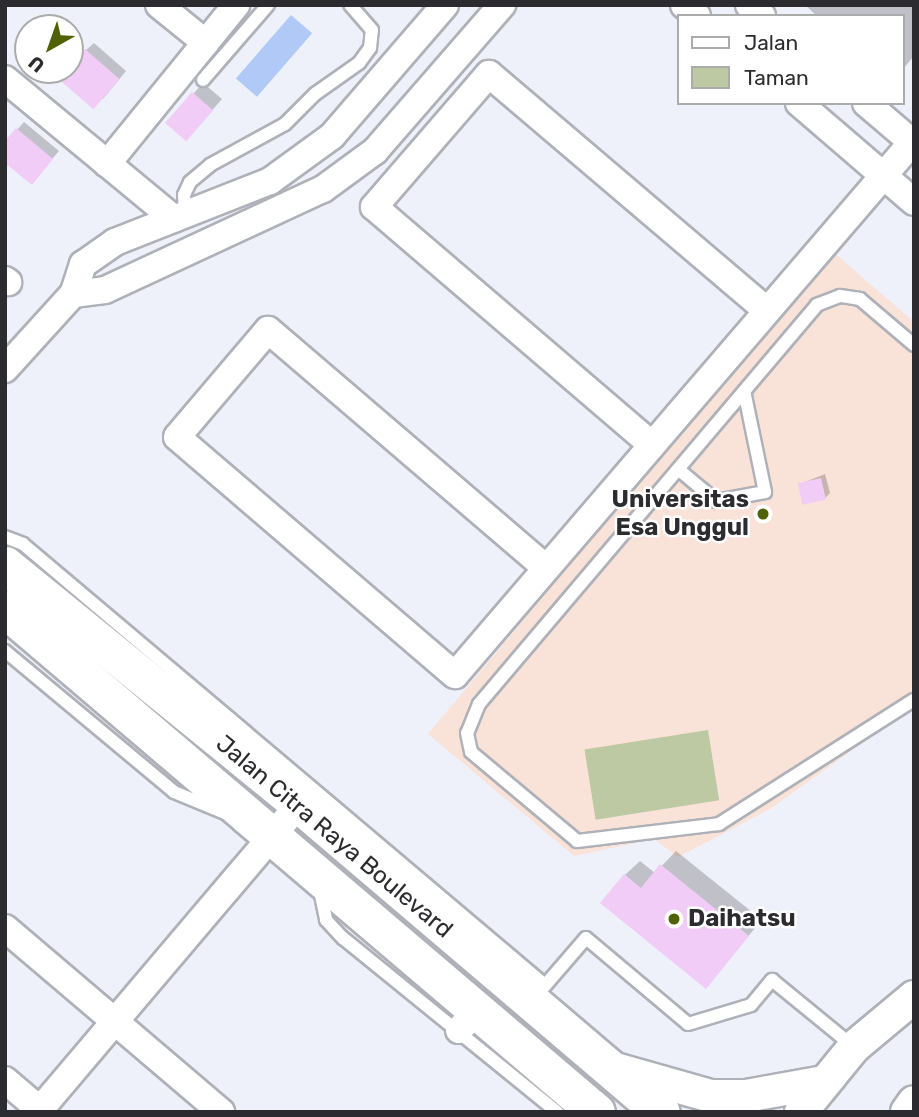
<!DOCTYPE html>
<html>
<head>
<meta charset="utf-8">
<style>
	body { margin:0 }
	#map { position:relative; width:919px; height:1117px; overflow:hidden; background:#eff1fa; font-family:Rubik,sans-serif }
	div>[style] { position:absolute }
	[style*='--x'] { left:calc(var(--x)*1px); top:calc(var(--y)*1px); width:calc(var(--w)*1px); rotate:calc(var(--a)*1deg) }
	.education>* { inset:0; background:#f9e2d7 }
	.green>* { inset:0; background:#bdc9a2; transform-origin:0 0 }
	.water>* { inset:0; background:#b0c9f6; transform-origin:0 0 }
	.shadow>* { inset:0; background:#0003 }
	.building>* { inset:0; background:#f0ccf7; transform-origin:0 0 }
	.roads { filter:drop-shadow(2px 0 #afb1b9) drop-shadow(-2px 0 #afb1b9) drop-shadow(0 2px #afb1b9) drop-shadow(0 -2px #afb1b9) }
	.service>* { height:12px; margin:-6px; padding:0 6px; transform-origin:6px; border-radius:6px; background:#fff }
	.minor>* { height:26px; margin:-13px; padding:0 13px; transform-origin:13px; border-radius:13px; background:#fff }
	.tertiary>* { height:32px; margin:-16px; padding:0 16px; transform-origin:16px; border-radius:16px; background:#fff }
	.secondary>* { height:37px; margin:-18.5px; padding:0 18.5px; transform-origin:18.5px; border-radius:18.5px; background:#fff }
	.dots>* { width:19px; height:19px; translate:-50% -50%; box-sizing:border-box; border:4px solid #fff; border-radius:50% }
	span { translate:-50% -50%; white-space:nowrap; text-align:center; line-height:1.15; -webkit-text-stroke:5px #fff; paint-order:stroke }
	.poi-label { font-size:24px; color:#2c2c30; font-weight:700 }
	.right { translate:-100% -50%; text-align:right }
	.left { translate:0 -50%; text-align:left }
	.street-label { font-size:24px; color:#2c2c30 }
	.frame { position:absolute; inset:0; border:7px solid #2c2c30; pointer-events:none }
	.legend { position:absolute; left:677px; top:14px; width:228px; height:91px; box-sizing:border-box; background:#fff; border:2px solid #ababac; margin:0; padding:9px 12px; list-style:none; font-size:21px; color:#2c2c30 }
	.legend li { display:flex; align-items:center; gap:14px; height:35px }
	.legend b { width:35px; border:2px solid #ababac }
	.north { position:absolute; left:14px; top:14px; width:70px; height:70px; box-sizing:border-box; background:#fff; border:2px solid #ababac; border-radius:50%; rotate:220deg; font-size:19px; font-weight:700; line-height:28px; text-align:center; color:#2c2c30 }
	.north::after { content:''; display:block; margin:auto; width:24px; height:32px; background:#4f6005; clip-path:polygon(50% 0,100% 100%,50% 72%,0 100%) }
</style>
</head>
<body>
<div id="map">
	<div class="education">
		<i style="clip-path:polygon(832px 251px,914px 322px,914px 706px,770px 809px,678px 857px,654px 839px,574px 856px,428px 734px)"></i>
	</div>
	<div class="green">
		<i style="left:708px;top:730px;width:71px;height:125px;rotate:81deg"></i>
	</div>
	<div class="water">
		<i style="left:291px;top:15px;width:28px;height:84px;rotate:41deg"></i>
	</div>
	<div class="shadow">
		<i style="clip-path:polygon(805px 5px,914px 5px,914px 56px,903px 69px,903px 16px,817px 16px)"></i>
		<i style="clip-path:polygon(94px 43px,126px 71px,103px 99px,86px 50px)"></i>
		<i style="clip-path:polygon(203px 83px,222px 99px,195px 130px,167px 123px)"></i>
		<i style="clip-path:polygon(24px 122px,59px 151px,38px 175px,17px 130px)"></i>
		<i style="clip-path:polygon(825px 474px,830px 493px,825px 498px,800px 484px)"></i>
		<i style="clip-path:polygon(676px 851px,762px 920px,706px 986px,625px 875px,640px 861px,655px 873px)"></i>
	</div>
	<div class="building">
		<i style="left:85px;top:49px;width:46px;height:40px;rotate:41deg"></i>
		<i style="left:192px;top:92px;width:28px;height:41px;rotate:41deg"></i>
		<i style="clip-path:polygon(16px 128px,53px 159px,32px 185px,5px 163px,5px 141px)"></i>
		<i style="left:821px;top:478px;width:22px;height:24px;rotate:77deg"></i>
		<i style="clip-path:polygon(660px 864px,749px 936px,706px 989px,600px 903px,624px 874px,641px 888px)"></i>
	</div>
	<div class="roads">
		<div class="service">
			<i style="--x:203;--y:80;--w:99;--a:-49.1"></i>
			<i style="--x:185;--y:214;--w:19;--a:-93"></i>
			<i style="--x:184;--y:195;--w:14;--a:-65"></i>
			<i style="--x:190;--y:182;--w:26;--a:-40"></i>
			<i style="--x:210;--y:165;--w:85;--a:-28.7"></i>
			<i style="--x:285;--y:124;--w:42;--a:-45"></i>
			<i style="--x:315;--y:94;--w:54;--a:-35.2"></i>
			<i style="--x:359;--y:63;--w:19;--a:-54"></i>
			<i style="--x:370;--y:48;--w:18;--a:-84"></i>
			<i style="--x:372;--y:30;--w:33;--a:-131"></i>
			<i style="--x:914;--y:345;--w:71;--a:-139.6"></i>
			<i style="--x:860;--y:299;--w:20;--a:-171"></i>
			<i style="--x:840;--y:296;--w:25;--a:159"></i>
			<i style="--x:817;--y:305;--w:523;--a:130.27"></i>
			<i style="--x:479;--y:704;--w:31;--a:112"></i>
			<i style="--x:467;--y:733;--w:19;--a:78"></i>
			<i style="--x:471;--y:752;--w:138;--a:40"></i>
			<i style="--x:577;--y:841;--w:143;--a:-6.8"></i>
			<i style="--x:719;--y:824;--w:231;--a:-32.5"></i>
			<i style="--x:678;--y:469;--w:50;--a:40.1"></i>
			<i style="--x:716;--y:501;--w:50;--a:-10.4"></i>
			<i style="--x:765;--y:492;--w:103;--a:-101.7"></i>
			<i style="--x:5;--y:537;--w:19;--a:21"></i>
			<i style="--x:23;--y:544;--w:683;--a:40.19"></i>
			<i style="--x:5;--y:651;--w:220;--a:39.8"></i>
			<i style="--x:174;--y:792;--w:57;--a:22.5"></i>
			<i style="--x:319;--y:886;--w:35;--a:78"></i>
			<i style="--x:326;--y:920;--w:25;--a:47"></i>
			<i style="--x:343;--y:938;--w:276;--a:39.1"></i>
			<i style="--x:542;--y:989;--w:67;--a:-49.2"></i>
			<i style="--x:586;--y:938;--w:133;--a:40.1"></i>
			<i style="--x:688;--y:1024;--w:66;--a:-16.8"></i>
			<i style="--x:751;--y:1005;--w:33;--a:-50"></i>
			<i style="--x:772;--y:980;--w:106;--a:39.3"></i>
		</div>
		<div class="minor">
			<i style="--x:159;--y:5;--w:60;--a:39"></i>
			<i style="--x:445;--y:5;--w:173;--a:130.8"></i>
			<i style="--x:332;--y:136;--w:77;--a:144"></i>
			<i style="--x:270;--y:181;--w:167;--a:158.5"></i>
			<i style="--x:115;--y:242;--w:39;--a:145"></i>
			<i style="--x:83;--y:264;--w:32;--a:108"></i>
			<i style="--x:73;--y:294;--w:32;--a:-7"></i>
			<i style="--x:105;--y:290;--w:240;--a:-24.9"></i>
			<i style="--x:323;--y:189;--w:64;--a:-36.2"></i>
			<i style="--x:375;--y:151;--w:194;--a:-49"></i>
			<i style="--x:684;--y:5;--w:17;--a:40"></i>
			<i style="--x:749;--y:5;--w:17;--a:40"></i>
			<i style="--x:5;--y:79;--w:219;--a:39.6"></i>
			<i style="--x:799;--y:103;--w:152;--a:40.7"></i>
			<i style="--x:866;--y:103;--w:63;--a:40.5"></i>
			<i style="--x:107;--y:164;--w:205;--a:-50.9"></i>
			<i style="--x:5;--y:280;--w:4;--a:34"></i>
			<i style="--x:5;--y:369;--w:101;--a:-47.8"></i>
			<i style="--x:652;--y:445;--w:366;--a:-139.4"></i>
			<i style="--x:374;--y:207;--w:176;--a:-49.2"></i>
			<i style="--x:489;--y:74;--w:365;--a:40.4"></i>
			<i style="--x:546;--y:568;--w:366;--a:-139.4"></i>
			<i style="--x:268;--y:330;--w:140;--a:130.4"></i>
			<i style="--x:177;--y:437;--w:366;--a:40.6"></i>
			<i style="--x:455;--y:675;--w:705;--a:-49.37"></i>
			<i style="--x:5;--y:928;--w:284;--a:40.4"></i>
			<i style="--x:459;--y:1030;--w:25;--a:-48"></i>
			<i style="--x:5;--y:1080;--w:46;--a:40.6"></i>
			<i style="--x:38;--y:1112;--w:404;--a:-49.7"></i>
		</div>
		<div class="tertiary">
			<i style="--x:615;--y:1069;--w:100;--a:15.7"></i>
			<i style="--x:711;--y:1096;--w:35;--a:0"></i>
			<i style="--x:746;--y:1096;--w:79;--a:-10.2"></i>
			<i style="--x:801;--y:1112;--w:84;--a:-50.8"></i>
			<i style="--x:854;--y:1047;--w:78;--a:-39.8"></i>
			<i style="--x:907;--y:1112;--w:12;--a:-55"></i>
		</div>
		<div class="secondary">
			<i style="--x:5;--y:565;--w:379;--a:39.1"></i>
			<i style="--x:299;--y:804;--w:475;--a:40.4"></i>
			<i style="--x:5;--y:609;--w:776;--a:40.4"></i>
		</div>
	</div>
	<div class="dots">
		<i style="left:763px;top:514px;background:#4f6005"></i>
		<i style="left:674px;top:919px;background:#4f6005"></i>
	</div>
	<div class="poi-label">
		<span class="right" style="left:749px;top:514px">Universitas<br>Esa Unggul</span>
		<span class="left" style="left:688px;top:919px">Daihatsu</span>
	</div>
	<div class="street-label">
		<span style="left:334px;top:837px;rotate:40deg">Jalan Citra Raya Boulevard</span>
	</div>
	<div class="frame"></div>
	<ul class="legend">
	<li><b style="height:9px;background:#fff"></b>Jalan</li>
	<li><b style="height:19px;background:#bdc9a2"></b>Taman</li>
	</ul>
	<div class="north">U</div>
</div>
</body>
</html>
